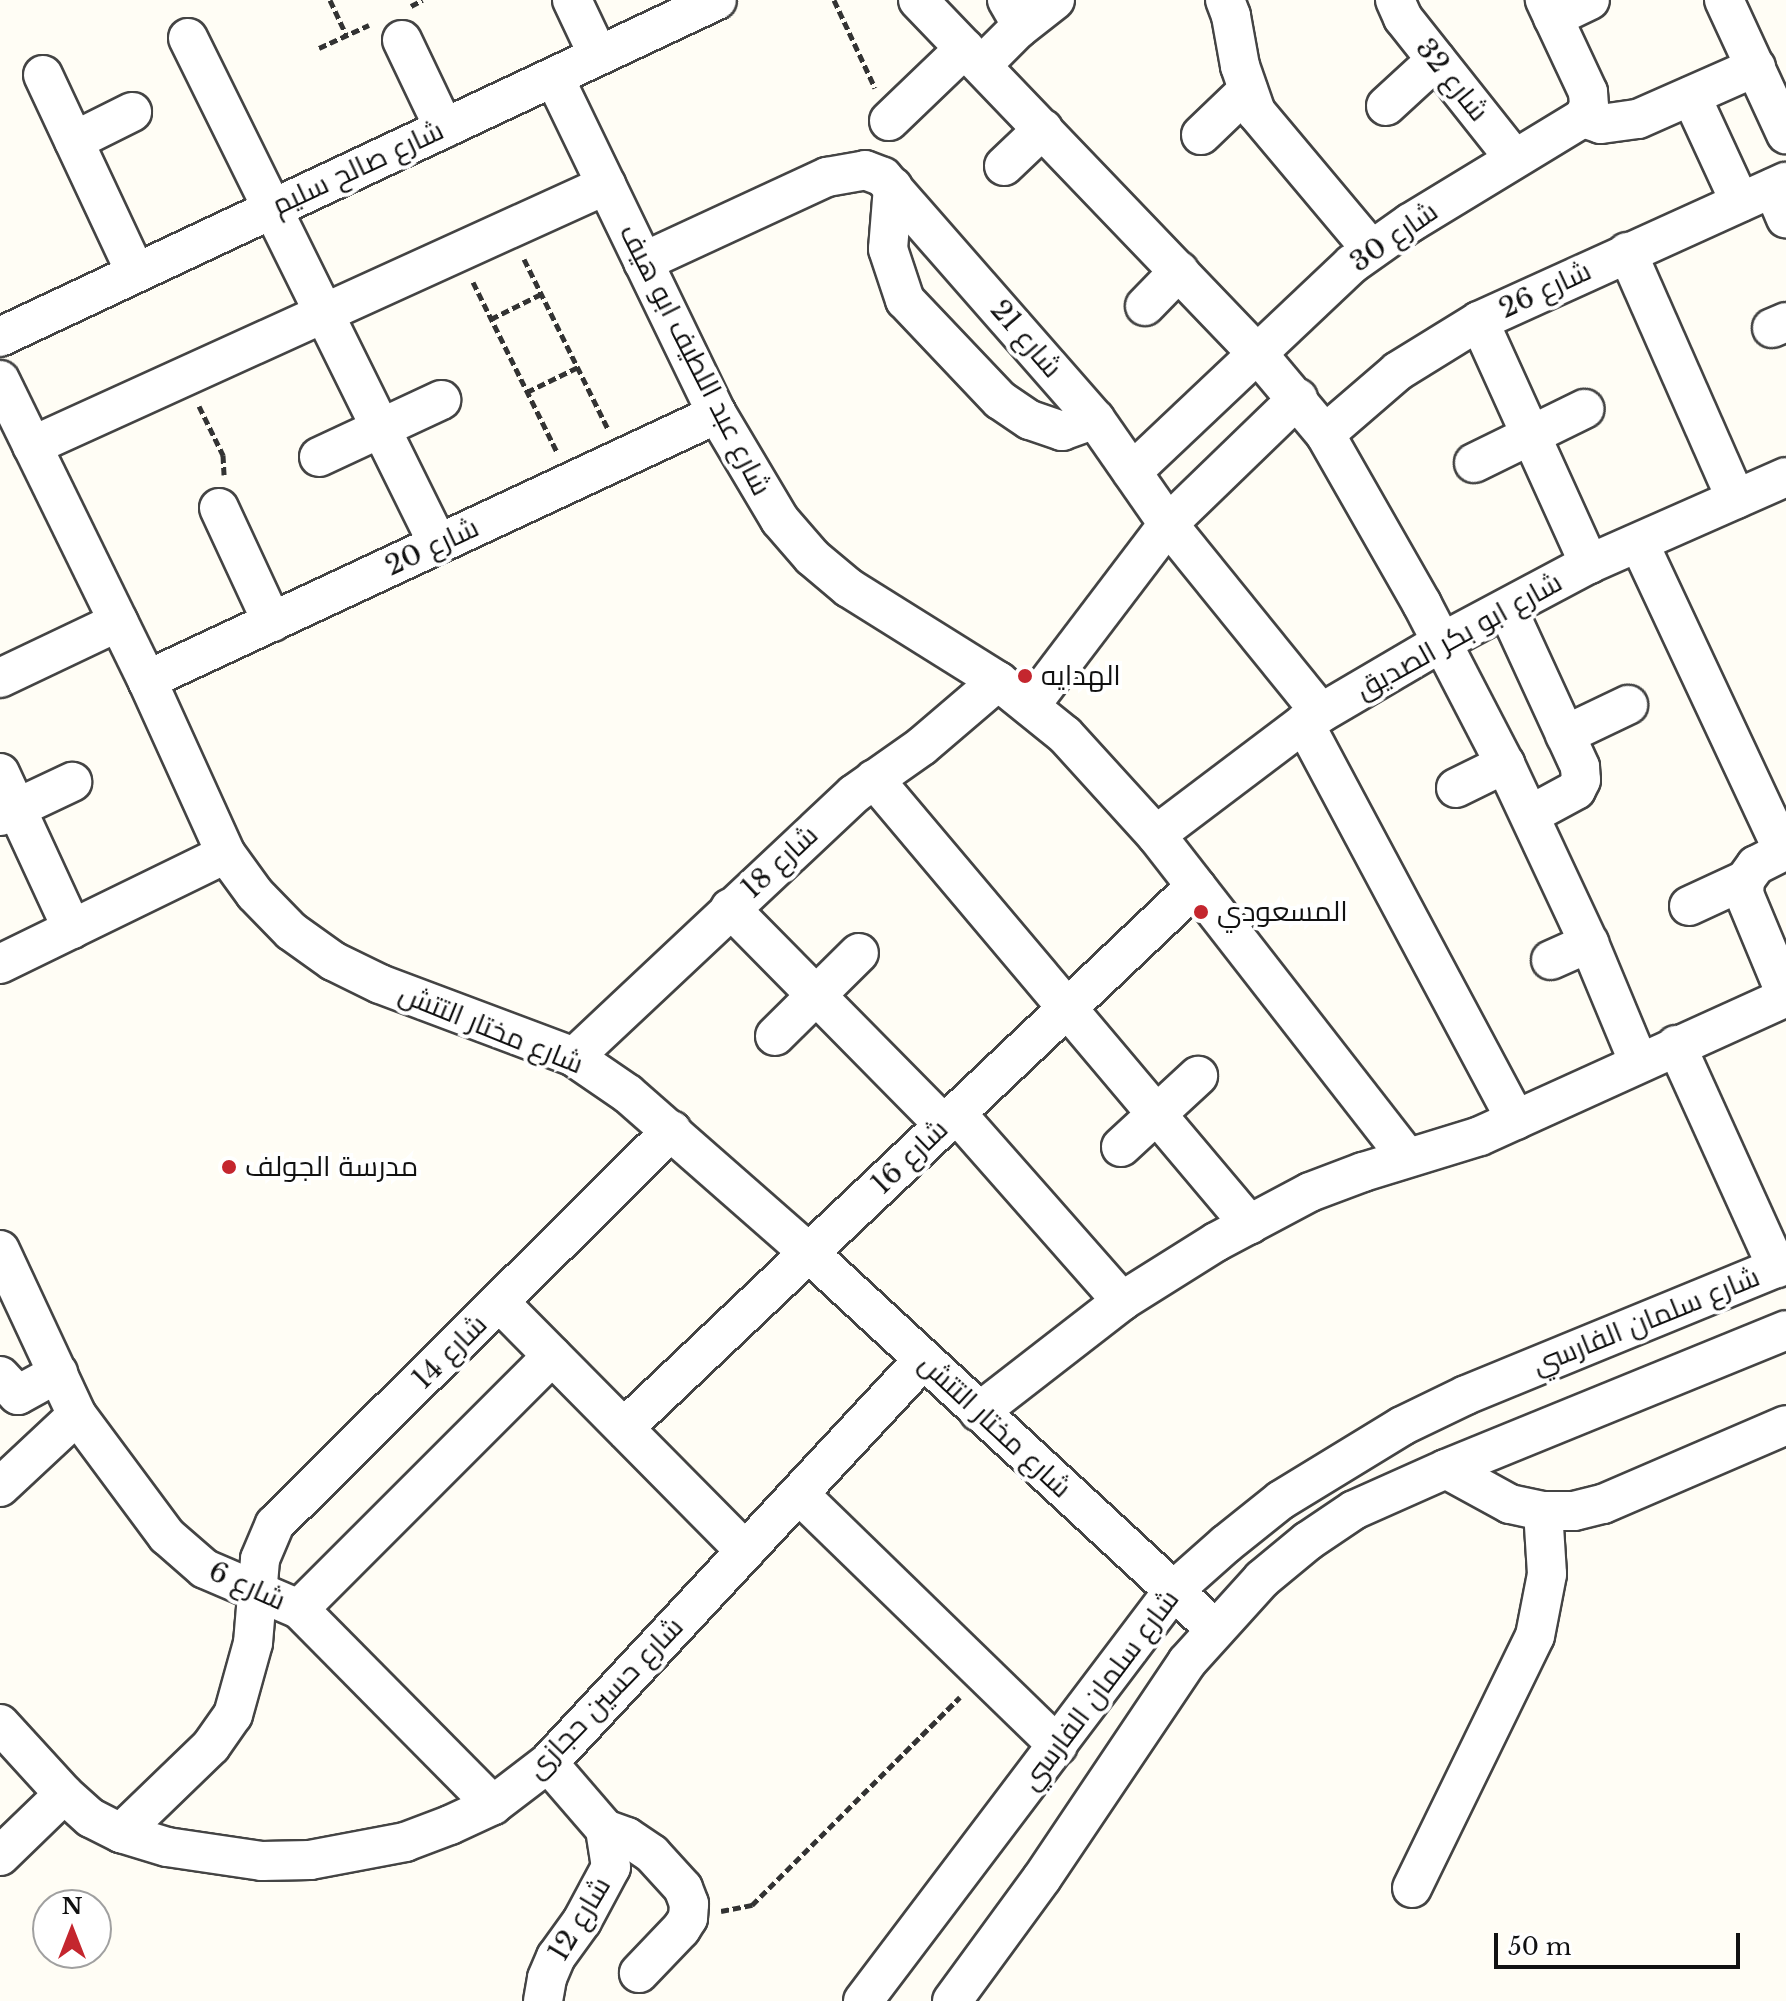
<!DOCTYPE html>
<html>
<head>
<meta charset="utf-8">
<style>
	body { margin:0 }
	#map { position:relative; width:1786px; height:2001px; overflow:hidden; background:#fffdf5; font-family:"Libre Baskerville",Cairo,serif }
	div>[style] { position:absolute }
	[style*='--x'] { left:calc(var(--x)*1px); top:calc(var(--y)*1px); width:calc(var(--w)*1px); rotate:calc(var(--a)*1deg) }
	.path>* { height:5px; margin-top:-2.5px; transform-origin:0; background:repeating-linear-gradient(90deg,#333 0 8px,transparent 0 12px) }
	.roads { filter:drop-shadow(2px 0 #444) drop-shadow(-2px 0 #444) drop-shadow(0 2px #444) drop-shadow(0 -2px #444) }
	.minor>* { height:38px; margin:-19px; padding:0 19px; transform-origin:19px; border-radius:19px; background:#fff }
	.dots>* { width:22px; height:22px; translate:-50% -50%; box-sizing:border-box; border:4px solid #fff; border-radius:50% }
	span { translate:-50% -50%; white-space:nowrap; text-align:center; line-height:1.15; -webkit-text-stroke:8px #fff; paint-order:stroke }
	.street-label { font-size:28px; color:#111 }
	.poi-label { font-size:28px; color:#111 }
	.left { translate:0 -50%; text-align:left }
	.north { position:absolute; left:32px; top:1889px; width:80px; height:80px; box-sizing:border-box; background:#fff; border:2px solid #a0a0a0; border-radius:50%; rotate:0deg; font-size:22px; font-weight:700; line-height:32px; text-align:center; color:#111 }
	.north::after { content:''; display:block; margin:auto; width:28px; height:36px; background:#c4262e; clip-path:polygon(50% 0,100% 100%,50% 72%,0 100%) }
	.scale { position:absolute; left:1494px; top:1933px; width:246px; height:36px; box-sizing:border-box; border:4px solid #111; border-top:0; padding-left:10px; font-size:24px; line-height:28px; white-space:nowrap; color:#111; -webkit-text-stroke:6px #fff; paint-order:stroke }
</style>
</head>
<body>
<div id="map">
	<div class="path">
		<i style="--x:330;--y:0;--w:38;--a:65"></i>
		<i style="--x:834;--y:0;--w:97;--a:65"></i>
		<i style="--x:411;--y:6;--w:13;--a:-27"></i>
		<i style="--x:319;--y:48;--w:55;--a:-24.7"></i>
		<i style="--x:524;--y:259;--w:190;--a:63.7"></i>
		<i style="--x:473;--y:282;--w:190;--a:63.7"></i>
		<i style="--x:491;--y:319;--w:56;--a:-26.6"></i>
		<i style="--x:527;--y:392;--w:57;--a:-26.1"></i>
		<i style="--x:199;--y:406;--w:55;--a:63.9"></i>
		<i style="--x:223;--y:455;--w:20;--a:87"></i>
		<i style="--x:721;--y:1911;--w:32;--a:-11"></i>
		<i style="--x:752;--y:1905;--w:294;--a:-45"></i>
	</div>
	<div class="roads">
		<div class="minor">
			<i style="--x:572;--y:0;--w:61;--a:64.7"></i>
			<i style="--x:918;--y:0;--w:489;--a:46.2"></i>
			<i style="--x:1257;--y:353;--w:106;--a:50"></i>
			<i style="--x:1325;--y:434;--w:196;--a:60.3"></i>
			<i style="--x:1422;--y:604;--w:180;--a:62.6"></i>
			<i style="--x:1505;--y:764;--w:198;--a:64.9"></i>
			<i style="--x:1589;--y:943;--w:128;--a:67.4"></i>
			<i style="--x:1225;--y:0;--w:17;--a:69"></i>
			<i style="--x:1231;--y:16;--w:51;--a:79.8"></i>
			<i style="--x:1240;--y:66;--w:49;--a:70.8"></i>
			<i style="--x:1256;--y:112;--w:179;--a:50"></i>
			<i style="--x:1395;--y:0;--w:20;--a:66"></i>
			<i style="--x:1403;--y:18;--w:179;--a:51.6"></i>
			<i style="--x:1724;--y:0;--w:148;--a:65.2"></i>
			<i style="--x:1553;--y:18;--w:41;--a:-25.9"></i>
			<i style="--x:1018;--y:29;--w:47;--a:-38.1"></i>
			<i style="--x:188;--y:38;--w:564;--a:63.71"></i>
			<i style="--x:402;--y:40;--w:98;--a:64.5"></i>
			<i style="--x:982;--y:65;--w:51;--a:-45"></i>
			<i style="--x:1018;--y:29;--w:10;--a:-90"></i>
			<i style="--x:1018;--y:19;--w:22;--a:-120"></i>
			<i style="--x:43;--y:75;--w:217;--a:64.9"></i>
			<i style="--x:554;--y:77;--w:374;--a:64.2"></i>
			<i style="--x:717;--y:414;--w:123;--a:59.3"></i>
			<i style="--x:780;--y:520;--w:49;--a:49.1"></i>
			<i style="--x:812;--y:557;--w:48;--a:40"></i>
			<i style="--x:849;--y:588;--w:176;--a:32"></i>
			<i style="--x:998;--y:681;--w:86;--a:38.9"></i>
			<i style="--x:1065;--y:735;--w:135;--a:47.7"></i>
			<i style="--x:1156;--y:835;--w:408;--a:52.1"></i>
			<i style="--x:1691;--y:96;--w:117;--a:65.2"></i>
			<i style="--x:1386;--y:106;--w:68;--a:-42.6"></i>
			<i style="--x:1583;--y:118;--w:19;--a:18"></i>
			<i style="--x:1601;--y:124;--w:37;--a:-8"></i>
			<i style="--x:1638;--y:119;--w:129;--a:-23.8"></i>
			<i style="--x:889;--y:121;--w:105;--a:-43.8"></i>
			<i style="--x:1201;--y:135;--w:65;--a:-43.8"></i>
			<i style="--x:74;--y:141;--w:65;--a:-26.6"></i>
			<i style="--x:1004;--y:166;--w:54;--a:-43.5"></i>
			<i style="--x:893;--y:187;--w:62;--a:94.6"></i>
			<i style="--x:888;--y:249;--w:54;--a:71.6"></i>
			<i style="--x:905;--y:300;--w:138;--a:46.5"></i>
			<i style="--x:1000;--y:400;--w:36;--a:34"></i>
			<i style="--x:1030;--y:420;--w:34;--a:19"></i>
			<i style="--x:1062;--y:431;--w:35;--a:-20"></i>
			<i style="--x:1773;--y:188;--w:33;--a:67"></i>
			<i style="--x:1627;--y:252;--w:270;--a:66.2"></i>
			<i style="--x:643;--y:262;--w:203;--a:-24.8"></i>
			<i style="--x:827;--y:177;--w:39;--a:-10"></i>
			<i style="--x:865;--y:170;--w:19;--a:21"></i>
			<i style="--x:883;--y:177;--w:322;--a:48.8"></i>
			<i style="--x:1095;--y:419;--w:128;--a:55.2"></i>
			<i style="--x:1168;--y:524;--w:243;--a:51"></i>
			<i style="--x:1145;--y:306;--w:49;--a:-45.8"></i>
			<i style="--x:1479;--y:321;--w:267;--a:65.6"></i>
			<i style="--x:1772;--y:328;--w:15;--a:-23"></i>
			<i style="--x:0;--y:337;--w:792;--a:-25.17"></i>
			<i style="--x:0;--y:380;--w:334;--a:63.9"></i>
			<i style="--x:147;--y:680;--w:191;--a:65.6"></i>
			<i style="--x:226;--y:854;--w:49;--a:54.1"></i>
			<i style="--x:255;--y:894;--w:52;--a:45.8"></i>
			<i style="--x:291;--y:931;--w:52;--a:35.5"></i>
			<i style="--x:333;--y:961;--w:52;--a:26.1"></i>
			<i style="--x:380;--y:984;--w:207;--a:20.6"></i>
			<i style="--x:574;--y:1057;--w:65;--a:34.4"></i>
			<i style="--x:628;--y:1094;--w:241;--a:41.3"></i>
			<i style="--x:809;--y:1253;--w:552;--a:42.8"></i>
			<i style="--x:1325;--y:434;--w:96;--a:-40.8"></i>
			<i style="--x:1398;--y:371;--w:95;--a:-31.7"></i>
			<i style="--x:1479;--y:321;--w:337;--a:-24.4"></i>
			<i style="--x:32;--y:446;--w:631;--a:-24.45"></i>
			<i style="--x:319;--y:457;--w:135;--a:-25"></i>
			<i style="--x:1474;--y:463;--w:123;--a:-26.1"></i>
			<i style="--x:1132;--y:472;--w:303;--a:-43.4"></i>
			<i style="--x:1352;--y:264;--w:71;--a:-35.3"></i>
			<i style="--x:1410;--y:223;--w:202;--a:-31.3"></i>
			<i style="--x:1583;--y:118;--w:13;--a:-63"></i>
			<i style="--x:1589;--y:106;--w:14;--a:-94"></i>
			<i style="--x:1588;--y:92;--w:102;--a:-115.1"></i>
			<i style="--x:219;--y:508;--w:126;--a:65.1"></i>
			<i style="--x:1639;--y:543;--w:340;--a:64.9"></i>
			<i style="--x:1507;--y:608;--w:175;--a:65.3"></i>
			<i style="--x:1580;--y:767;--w:13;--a:86"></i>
			<i style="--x:1581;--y:780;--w:11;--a:117"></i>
			<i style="--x:1576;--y:790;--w:52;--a:151.5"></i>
			<i style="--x:0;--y:678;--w:131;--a:-25.4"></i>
			<i style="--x:147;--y:680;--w:629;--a:-25.02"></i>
			<i style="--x:1030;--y:706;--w:228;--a:-52.8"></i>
			<i style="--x:1168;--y:524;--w:181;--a:-44.1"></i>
			<i style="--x:1304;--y:723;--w:450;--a:61.9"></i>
			<i style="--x:1565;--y:735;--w:70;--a:-25.5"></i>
			<i style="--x:0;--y:773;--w:172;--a:65.2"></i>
			<i style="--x:874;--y:779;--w:583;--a:49.87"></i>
			<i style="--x:1456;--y:788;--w:55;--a:-26.1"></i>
			<i style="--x:0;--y:816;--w:80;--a:-25.3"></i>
			<i style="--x:1156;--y:835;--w:186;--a:-37.1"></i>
			<i style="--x:1304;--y:723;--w:160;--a:-30.4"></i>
			<i style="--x:1442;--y:642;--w:166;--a:-28"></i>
			<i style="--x:1589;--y:564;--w:215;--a:-23.8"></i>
			<i style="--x:1786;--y:850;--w:34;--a:153"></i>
			<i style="--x:1756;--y:865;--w:19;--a:126"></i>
			<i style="--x:1745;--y:880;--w:14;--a:94"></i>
			<i style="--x:1744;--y:894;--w:109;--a:67.4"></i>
			<i style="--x:1689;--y:906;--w:62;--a:-24.9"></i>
			<i style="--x:730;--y:908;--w:305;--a:45.4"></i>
			<i style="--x:1551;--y:960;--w:42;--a:-24.1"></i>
			<i style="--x:0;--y:964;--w:251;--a:-26"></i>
			<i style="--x:775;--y:1036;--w:118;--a:-44.7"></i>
			<i style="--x:1676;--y:1045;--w:245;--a:65.6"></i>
			<i style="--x:574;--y:1057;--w:384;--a:-43.2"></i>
			<i style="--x:854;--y:794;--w:83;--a:-35.2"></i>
			<i style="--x:922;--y:746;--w:100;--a:-40.5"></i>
			<i style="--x:956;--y:1113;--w:251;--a:48.6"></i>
			<i style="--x:1121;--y:1147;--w:105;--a:-42.7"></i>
			<i style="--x:0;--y:1250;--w:182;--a:65"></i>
			<i style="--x:77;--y:1415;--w:151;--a:53.4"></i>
			<i style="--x:167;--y:1536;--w:50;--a:41"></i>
			<i style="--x:205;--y:1569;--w:102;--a:23.1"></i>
			<i style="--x:299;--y:1609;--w:276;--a:45.3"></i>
			<i style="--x:500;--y:1303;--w:349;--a:45.3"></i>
			<i style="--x:0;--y:1376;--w:26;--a:47"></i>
			<i style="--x:18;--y:1395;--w:46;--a:-28.8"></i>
			<i style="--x:979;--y:1412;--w:181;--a:-37.8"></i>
			<i style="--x:1122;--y:1301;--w:111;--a:-32.1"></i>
			<i style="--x:1216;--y:1242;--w:106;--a:-28"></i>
			<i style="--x:1310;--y:1192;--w:57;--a:-20.7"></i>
			<i style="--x:1363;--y:1172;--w:122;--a:-17.1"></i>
			<i style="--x:1480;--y:1136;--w:336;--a:-24.4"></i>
			<i style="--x:624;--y:1428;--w:788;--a:-43.46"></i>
			<i style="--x:1446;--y:1469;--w:73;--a:28.7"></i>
			<i style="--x:1510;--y:1504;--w:34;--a:12"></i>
			<i style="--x:1543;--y:1511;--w:31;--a:0"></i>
			<i style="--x:1574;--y:1511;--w:30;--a:-14"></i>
			<i style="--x:1603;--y:1504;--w:199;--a:-23.3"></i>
			<i style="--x:0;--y:1487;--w:105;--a:-43.1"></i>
			<i style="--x:799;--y:1494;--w:361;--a:44.2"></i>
			<i style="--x:299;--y:1609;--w:358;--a:-45"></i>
			<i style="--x:0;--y:1724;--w:95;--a:47.6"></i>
			<i style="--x:64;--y:1794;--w:36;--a:42"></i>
			<i style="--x:91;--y:1818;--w:34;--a:27"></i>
			<i style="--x:121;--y:1833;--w:48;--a:16.9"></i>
			<i style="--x:167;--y:1847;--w:96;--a:8.4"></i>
			<i style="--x:262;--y:1861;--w:48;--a:-1.2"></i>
			<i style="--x:310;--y:1860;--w:97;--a:-10.7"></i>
			<i style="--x:405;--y:1842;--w:48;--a:-20.7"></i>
			<i style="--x:450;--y:1825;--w:47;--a:-24.9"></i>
			<i style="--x:493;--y:1805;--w:69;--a:-37.4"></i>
			<i style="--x:548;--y:1763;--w:550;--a:-47.06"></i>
			<i style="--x:605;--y:1829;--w:23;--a:20"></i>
			<i style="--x:627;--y:1837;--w:30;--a:34"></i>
			<i style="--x:652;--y:1854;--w:46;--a:47.6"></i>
			<i style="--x:683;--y:1888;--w:17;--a:69"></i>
			<i style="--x:689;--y:1904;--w:14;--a:94"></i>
			<i style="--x:688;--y:1918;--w:13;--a:122"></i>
			<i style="--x:681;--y:1929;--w:61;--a:133.7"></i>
			<i style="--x:121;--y:1833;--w:125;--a:-44"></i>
			<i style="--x:211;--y:1746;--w:38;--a:-55"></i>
			<i style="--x:233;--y:1715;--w:75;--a:-74.5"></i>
			<i style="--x:253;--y:1643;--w:84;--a:-85.2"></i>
			<i style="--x:260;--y:1559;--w:38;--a:-67"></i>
			<i style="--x:275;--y:1524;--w:559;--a:-44.78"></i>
			<i style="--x:0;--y:1856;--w:89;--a:-44.1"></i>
			<i style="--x:1412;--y:1888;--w:280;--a:-64"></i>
			<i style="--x:1535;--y:1636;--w:63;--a:-79"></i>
			<i style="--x:1547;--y:1574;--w:63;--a:-93.6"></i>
			<i style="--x:543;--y:2001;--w:23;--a:-80"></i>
			<i style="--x:547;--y:1978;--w:23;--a:-67"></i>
			<i style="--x:556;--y:1957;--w:44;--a:-54.2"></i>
			<i style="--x:582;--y:1921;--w:61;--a:-61.8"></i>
			<i style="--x:611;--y:1867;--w:38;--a:-99"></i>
			<i style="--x:605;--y:1829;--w:87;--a:-130.8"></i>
			<i style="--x:863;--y:2001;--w:514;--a:-52.91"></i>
			<i style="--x:1173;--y:1591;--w:71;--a:-41.6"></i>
			<i style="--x:1226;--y:1544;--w:70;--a:-38.7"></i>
			<i style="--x:1281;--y:1500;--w:142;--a:-31.4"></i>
			<i style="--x:1402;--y:1426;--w:71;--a:-25.8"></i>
			<i style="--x:1466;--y:1395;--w:346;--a:-22.3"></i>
			<i style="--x:952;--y:2001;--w:152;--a:-53.8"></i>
			<i style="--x:1042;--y:1878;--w:260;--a:-56.1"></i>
			<i style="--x:1187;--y:1662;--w:112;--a:-47.9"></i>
			<i style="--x:1262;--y:1579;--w:60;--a:-39.6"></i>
			<i style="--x:1308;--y:1541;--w:55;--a:-34"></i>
			<i style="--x:1354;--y:1510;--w:101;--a:-24"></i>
			<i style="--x:1446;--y:1469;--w:367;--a:-22.2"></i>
		</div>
	</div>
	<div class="dots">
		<i style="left:1025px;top:676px;background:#c4262e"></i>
		<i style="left:1201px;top:912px;background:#c4262e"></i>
		<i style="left:229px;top:1167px;background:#c4262e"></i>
	</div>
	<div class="street-label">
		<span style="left:1452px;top:80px;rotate:51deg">شارع 32</span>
		<span style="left:358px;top:168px;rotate:-25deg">شارع صالح سليم</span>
		<span style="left:1394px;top:237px;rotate:-35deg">شارع 30</span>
		<span style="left:1545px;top:290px;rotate:-25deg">شارع 26</span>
		<span style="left:1026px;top:339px;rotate:49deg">شارع 21</span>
		<span style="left:695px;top:360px;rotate:63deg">شارع عبد اللطيف ابو هيف</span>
		<span style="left:432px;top:547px;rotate:-25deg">شارع 20</span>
		<span style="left:1459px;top:636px;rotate:-29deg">شارع ابو بكر الصديق</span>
		<span style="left:780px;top:862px;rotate:-43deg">شارع 18</span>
		<span style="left:491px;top:1029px;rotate:22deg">شارع مختار التتش</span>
		<span style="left:910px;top:1157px;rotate:-44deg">شارع 16</span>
		<span style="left:1646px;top:1321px;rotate:-22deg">شارع سلمان الفارسي</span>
		<span style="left:450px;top:1352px;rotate:-45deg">شارع 14</span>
		<span style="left:995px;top:1426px;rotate:43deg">شارع مختار التتش</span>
		<span style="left:247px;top:1586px;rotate:24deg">شارع 6</span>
		<span style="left:1100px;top:1690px;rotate:-53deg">شارع سلمان الفارسي</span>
		<span style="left:605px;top:1698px;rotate:-46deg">شارع حسين حجازى</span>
		<span style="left:580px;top:1919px;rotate:-59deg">شارع 12</span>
	</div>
	<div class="poi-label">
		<span class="left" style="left:1041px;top:676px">الهدايه</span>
		<span class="left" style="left:1217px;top:912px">المسعودي</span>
		<span class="left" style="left:245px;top:1167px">مدرسة الجولف</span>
	</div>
	<div class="north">N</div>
	<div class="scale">50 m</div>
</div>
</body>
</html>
